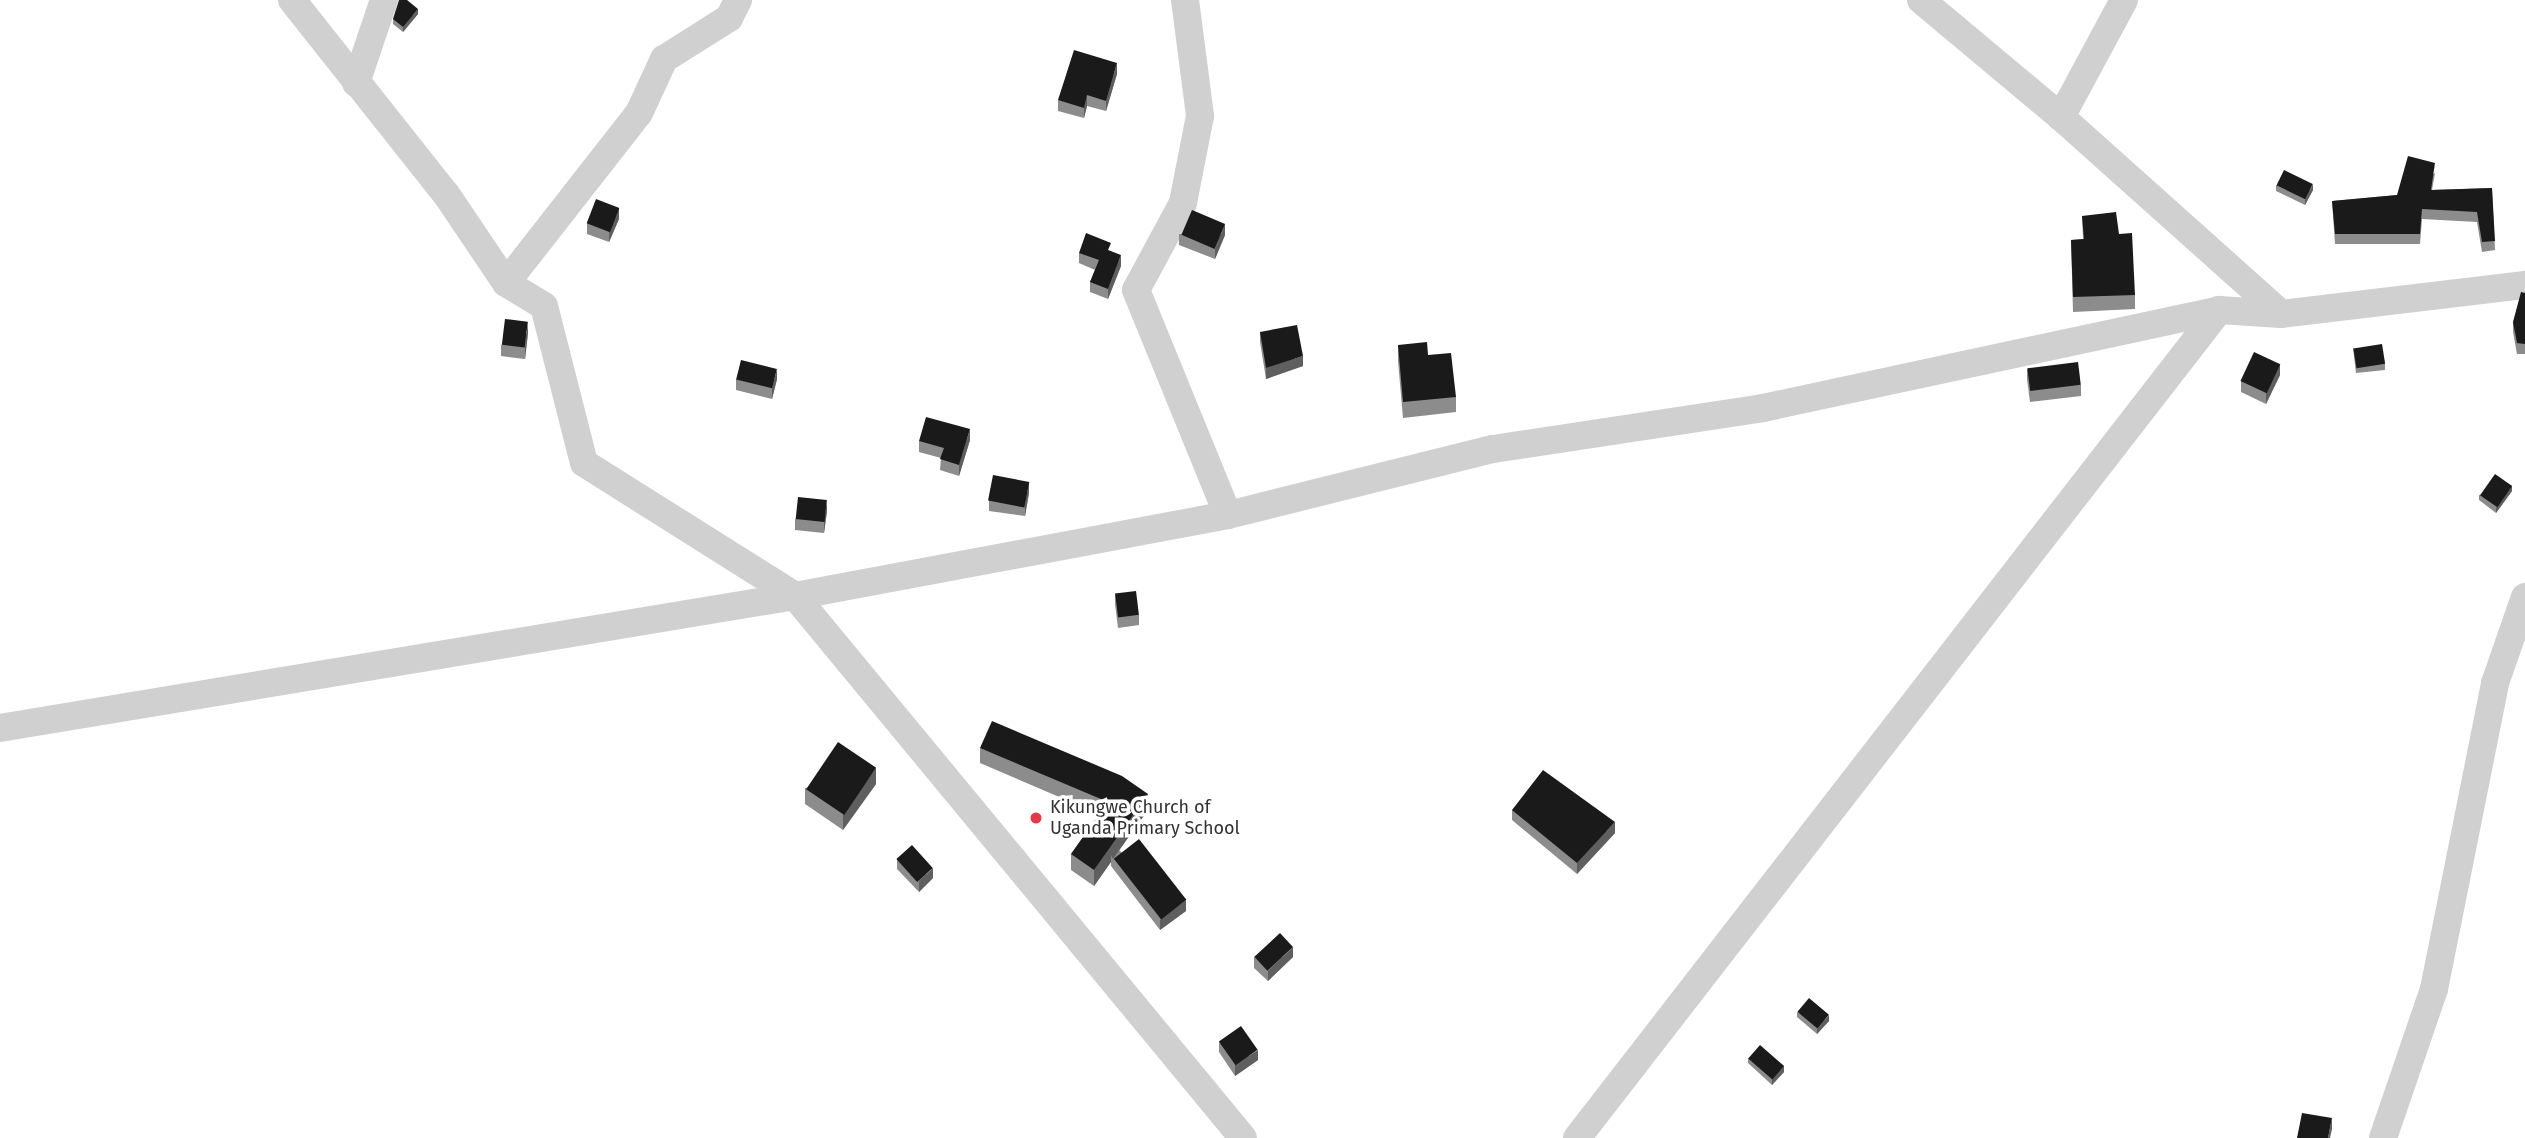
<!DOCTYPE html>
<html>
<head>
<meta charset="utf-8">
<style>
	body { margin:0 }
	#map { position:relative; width:2525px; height:1138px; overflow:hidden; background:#fff; font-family:"Fira Sans",sans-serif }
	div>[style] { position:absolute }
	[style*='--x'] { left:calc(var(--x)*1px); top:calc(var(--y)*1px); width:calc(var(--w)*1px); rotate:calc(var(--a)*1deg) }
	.minor>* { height:28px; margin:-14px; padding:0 14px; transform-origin:14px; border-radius:14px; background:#d0d0d0 }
	.wall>* { inset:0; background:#8c8c8c }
	.shaded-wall>* { inset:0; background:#5f5f5f }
	.building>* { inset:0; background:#1a1a1a; transform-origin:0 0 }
	.dots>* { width:19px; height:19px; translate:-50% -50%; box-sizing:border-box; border:4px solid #fff; border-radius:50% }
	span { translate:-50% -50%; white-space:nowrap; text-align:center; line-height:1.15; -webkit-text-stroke:7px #fff; paint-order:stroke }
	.poi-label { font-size:18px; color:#333 }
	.left { translate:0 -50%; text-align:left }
</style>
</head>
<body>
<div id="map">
	<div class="minor">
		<i style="--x:292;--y:0;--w:248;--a:51.6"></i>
		<i style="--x:446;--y:194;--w:107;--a:56"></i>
		<i style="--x:506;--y:283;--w:44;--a:31.2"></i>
		<i style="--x:544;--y:306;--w:162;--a:75.7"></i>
		<i style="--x:584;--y:463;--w:249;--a:32.2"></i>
		<i style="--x:795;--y:596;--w:703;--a:50.42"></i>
		<i style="--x:1185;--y:0;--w:117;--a:82.6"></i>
		<i style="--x:1200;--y:116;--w:89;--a:101.1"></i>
		<i style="--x:1183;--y:203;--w:99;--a:118.4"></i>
		<i style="--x:1136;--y:290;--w:243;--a:67.8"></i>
		<i style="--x:1921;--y:0;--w:182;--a:39.9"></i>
		<i style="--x:2124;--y:0;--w:133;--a:118.3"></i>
		<i style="--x:2061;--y:117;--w:295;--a:41.8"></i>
		<i style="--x:356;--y:83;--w:88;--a:-71.4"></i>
		<i style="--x:506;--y:283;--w:216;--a:-52"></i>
		<i style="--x:639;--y:113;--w:60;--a:-65.2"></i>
		<i style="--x:664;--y:59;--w:77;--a:-32.2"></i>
		<i style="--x:729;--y:18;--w:20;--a:-63"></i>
		<i style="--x:0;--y:728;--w:806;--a:-9.43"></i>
		<i style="--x:795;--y:596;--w:441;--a:-10.6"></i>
		<i style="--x:1228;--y:515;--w:273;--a:-14"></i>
		<i style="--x:1493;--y:449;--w:273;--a:-8.6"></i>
		<i style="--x:1763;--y:408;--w:466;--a:-12.1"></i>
		<i style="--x:2219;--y:310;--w:62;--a:3.7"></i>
		<i style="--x:2281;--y:314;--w:246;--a:-6.8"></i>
		<i style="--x:1577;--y:1138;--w:1048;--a:-52.21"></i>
		<i style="--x:2383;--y:1138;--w:157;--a:-71.1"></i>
		<i style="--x:2434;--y:989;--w:312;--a:-78.7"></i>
		<i style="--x:2495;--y:683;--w:91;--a:-70.8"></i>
	</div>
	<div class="wall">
		<i style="clip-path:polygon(418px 14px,403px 32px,393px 24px,393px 19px)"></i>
		<i style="clip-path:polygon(1117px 74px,1106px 111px,1087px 106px,1084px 118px,1058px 111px,1058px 100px)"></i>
		<i style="clip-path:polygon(2435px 173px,2432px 190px,2492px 188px,2495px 250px,2482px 252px,2477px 222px,2422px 219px,2420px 244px,2335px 244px,2332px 201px,2397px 195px)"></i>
		<i style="clip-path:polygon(2276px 185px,2313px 190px,2305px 205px,2276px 191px)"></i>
		<i style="clip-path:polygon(2082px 216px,2119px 234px,2135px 295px,2135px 309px,2073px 312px,2071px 240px,2083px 239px)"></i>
		<i style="clip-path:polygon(619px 219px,609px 242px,587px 234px,587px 223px)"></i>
		<i style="clip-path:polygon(1179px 234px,1225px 235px,1215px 259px,1179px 245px)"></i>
		<i style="clip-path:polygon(1111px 251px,1121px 266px,1108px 299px,1090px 292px,1090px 282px,1095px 270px,1079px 263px,1079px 253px)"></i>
		<i style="clip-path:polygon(2525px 293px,2525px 354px,2517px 354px,2513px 332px,2513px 322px)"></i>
		<i style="clip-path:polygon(1260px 332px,1303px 366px,1266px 379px,1260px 342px)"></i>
		<i style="clip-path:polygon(528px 333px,525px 359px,501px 356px,501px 345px)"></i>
		<i style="clip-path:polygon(1398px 345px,1428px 355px,1456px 397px,1456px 412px,1403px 418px,1398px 361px)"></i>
		<i style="clip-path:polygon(2353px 348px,2385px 364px,2385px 370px,2356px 373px)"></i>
		<i style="clip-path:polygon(2027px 369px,2081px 385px,2081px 396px,2030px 402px,2027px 379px)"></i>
		<i style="clip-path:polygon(2280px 375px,2266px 404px,2241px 392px,2241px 381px)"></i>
		<i style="clip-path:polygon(736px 379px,777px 379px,772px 399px,736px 390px)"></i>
		<i style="clip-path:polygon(970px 440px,959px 476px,940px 470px,941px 458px,919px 452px,919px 441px)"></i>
		<i style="clip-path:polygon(2512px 491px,2496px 513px,2479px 500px,2479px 495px)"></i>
		<i style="clip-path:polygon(1029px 493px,1025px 516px,989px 511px,989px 501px)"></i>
		<i style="clip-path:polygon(827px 511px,824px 533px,795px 530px,795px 519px)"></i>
		<i style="clip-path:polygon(1115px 593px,1139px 615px,1139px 625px,1118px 628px,1115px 604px)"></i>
		<i style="clip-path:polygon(980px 748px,1148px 810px,1119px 850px,1186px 911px,1160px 930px,1111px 866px,1111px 862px,1094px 886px,1071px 870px,1071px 854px,1099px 814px,980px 763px)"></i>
		<i style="clip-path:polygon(876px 784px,843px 830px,805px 804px,805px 788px)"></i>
		<i style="clip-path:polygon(1512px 810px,1615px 833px,1577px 874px,1512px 820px)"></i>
		<i style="clip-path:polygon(897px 859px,933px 878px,919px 892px,897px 869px)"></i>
		<i style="clip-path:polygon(1254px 957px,1293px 957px,1268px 981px,1254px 968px)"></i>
		<i style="clip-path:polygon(1797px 1012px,1829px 1021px,1817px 1034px,1797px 1017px)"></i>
		<i style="clip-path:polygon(1219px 1042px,1258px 1060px,1235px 1076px,1219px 1052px)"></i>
		<i style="clip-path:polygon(1748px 1058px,1784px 1072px,1772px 1085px,1748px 1063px)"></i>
	</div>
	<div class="shaded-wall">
		<i style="clip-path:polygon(418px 9px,418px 14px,403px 32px,403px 27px)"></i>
		<i style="clip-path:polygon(1117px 63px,1117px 74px,1106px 111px,1106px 101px)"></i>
		<i style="clip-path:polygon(1087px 95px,1087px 106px,1084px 118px,1084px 108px)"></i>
		<i style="clip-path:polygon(2313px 184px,2313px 190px,2305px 205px,2305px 200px)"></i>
		<i style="clip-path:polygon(619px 208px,619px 219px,609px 242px,609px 232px)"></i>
		<i style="clip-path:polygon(1225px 224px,1225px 235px,1215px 259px,1215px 249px)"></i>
		<i style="clip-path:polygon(1121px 255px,1121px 266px,1108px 299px,1108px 289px)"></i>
		<i style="clip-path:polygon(528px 322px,528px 333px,525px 359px,525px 348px)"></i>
		<i style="clip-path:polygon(1303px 356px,1303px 366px,1266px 379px,1266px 368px)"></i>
		<i style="clip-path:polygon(2280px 364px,2280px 375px,2266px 404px,2266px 393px)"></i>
		<i style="clip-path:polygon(777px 369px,777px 379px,772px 399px,772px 388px)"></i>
		<i style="clip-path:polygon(970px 429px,970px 440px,959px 476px,959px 465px)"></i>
		<i style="clip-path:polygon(1029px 482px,1029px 493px,1025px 516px,1025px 505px)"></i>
		<i style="clip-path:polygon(2512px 486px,2512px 491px,2496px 513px,2496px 508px)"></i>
		<i style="clip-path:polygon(827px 500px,827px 511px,824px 533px,824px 523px)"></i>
		<i style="clip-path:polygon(876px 768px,876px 784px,843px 830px,843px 814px)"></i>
		<i style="clip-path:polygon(1148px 794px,1148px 810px,1113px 859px,1111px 855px,1111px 862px,1094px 886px,1094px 870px)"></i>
		<i style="clip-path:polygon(1615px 822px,1615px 833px,1577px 874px,1577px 863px)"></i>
		<i style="clip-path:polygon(933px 868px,933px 878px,919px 892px,919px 881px)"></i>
		<i style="clip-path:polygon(1186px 900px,1186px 911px,1160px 930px,1160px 920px)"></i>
		<i style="clip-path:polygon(1293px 947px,1293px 957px,1268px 981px,1268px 971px)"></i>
		<i style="clip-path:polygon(1829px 1015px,1829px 1021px,1817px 1034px,1817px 1029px)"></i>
		<i style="clip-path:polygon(1258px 1050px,1258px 1060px,1235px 1076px,1235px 1065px)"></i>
		<i style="clip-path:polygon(1784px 1066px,1784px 1072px,1772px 1085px,1772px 1079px)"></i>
		<i style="clip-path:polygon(2332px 1118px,2332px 1129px,2330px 1138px,2328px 1138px)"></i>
	</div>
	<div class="building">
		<i style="clip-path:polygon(399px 0,407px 0,418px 9px,403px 27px,393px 19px)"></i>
		<i style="clip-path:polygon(1074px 50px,1117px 63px,1106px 101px,1087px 95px,1084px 108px,1058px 100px)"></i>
		<i style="clip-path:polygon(2408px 156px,2435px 163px,2431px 190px,2492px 188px,2495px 241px,2482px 242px,2477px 212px,2422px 209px,2420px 234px,2335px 234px,2332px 201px,2397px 195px)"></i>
		<i style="left:2284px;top:170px;width:32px;height:17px;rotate:26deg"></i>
		<i style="left:596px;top:199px;width:25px;height:26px;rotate:21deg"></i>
		<i style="left:1192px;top:210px;width:36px;height:27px;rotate:23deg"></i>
		<i style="clip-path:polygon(2116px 212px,2119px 234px,2132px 233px,2135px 295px,2073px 297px,2071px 240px,2084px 239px,2082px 216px)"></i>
		<i style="clip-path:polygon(1086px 233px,1111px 243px,1108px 250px,1121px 255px,1108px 289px,1090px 282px,1099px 260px,1079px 253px)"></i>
		<i style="clip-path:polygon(2521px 292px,2525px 293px,2525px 344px,2517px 343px,2513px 322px)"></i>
		<i style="left:505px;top:319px;width:23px;height:26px;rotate:7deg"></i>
		<i style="clip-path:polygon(1297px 325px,1303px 356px,1266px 368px,1260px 332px)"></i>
		<i style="clip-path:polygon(1427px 342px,1428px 355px,1451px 353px,1456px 397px,1403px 402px,1398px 345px)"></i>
		<i style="left:2382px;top:344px;width:20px;height:29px;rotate:81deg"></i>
		<i style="left:2254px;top:352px;width:29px;height:32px;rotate:25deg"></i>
		<i style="left:741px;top:360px;width:37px;height:20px;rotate:14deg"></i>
		<i style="left:2078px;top:362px;width:23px;height:51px;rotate:83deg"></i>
		<i style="clip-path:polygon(926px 417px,970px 429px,959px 465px,940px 459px,944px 448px,919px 441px)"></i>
		<i style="left:2495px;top:474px;width:21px;height:26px;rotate:35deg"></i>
		<i style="left:993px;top:475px;width:37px;height:26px;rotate:11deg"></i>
		<i style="left:798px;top:497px;width:29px;height:22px;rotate:6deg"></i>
		<i style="left:1136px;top:591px;width:24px;height:21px;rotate:83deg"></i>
		<i style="clip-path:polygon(992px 721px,1122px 776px,1148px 794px,1094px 870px,1071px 854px,1108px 802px,980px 748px)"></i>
		<i style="left:838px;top:742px;width:46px;height:57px;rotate:34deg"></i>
		<i style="clip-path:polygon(1543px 770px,1615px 822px,1577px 863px,1512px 810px)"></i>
		<i style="left:1139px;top:839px;width:77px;height:32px;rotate:52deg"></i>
		<i style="left:912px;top:845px;width:31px;height:21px;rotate:48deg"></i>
		<i style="left:1280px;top:933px;width:19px;height:35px;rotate:47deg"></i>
		<i style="left:1809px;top:998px;width:26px;height:18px;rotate:40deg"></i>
		<i style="left:1241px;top:1026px;width:29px;height:27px;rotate:55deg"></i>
		<i style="left:1760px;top:1045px;width:32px;height:18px;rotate:41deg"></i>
		<i style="clip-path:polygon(2302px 1113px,2332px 1118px,2328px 1138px,2297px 1138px)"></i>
	</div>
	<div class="dots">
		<i style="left:1036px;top:818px;background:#e63946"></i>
	</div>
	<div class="poi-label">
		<span class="left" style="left:1050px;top:818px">Kikungwe Church of<br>Uganda Primary School</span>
	</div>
</div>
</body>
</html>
